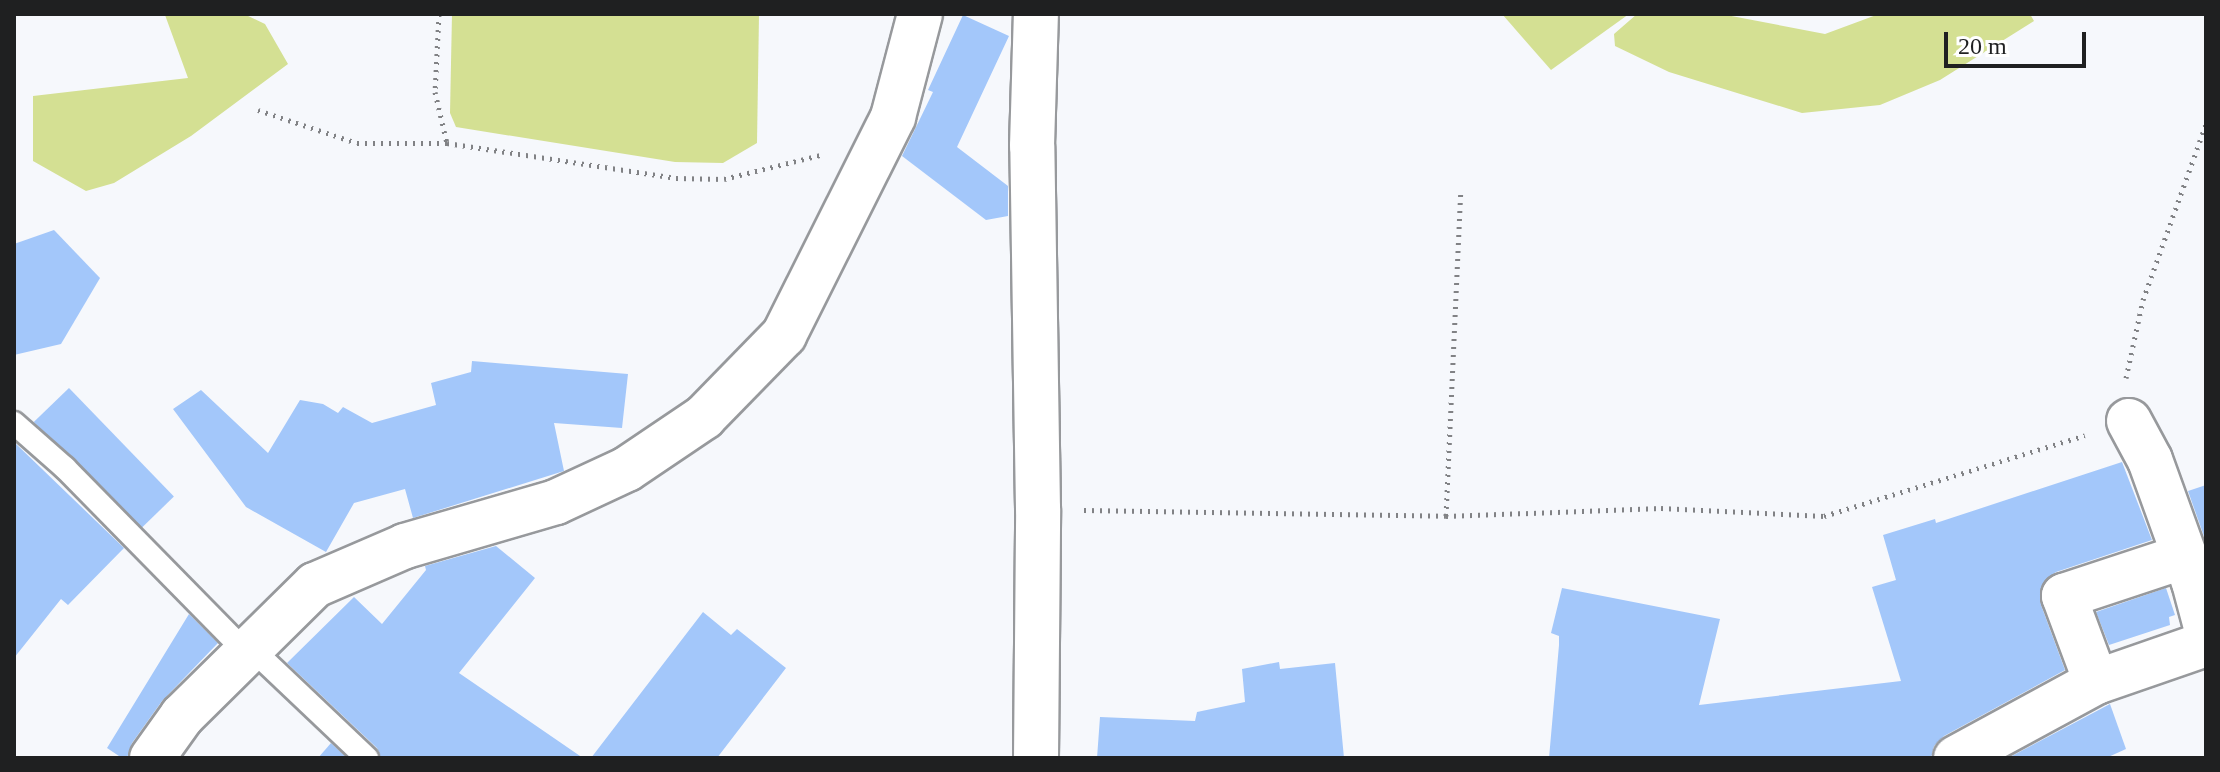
<!DOCTYPE html>
<html>
<head>
<meta charset="utf-8">
<style>
	body { margin:0 }
	#map { position:relative; width:2220px; height:772px; overflow:hidden; background:#f6f8fc; font-family:"Times New Roman",serif }
	div>[style] { position:absolute }
	[style*='--x'] { left:calc(var(--x)*1px); top:calc(var(--y)*1px); width:calc(var(--w)*1px); rotate:calc(var(--a)*1deg) }
	.green>* { inset:0; background:#d4e093 }
	.building>* { inset:0; background:#a3c7fa; transform-origin:0 0 }
	.path>* { height:5px; margin-top:-2.5px; transform-origin:0; background:repeating-linear-gradient(90deg,#818285 0 2px,transparent 0 8px) }
	.roads { filter:drop-shadow(2px 0 #97999c) drop-shadow(-2px 0 #97999c) drop-shadow(0 2px #97999c) drop-shadow(0 -2px #97999c) }
	.service>* { height:22px; margin:-11px; padding:0 11px; transform-origin:11px; border-radius:11px; background:#fff }
	.minor>* { height:44px; margin:-22px; padding:0 22px; transform-origin:22px; border-radius:22px; background:#fff }
	span { translate:-50% -50%; white-space:nowrap; text-align:center; line-height:1.15; -webkit-text-stroke:7px #fff; paint-order:stroke }
	.frame { position:absolute; inset:0; border:16px solid #1f2021; pointer-events:none }
	.scale { position:absolute; left:1944px; top:32px; width:142px; height:36px; box-sizing:border-box; border:4px solid #1f2021; border-top:0; padding-left:10px; font-size:24px; line-height:28px; white-space:nowrap; color:#1f2021; -webkit-text-stroke:6px #fff; paint-order:stroke }
</style>
</head>
<body>
<div id="map">
	<div class="green">
		<i style="clip-path:polygon(244px 14px,265px 24px,288px 64px,191px 136px,114px 183px,86px 191px,33px 161px,33px 96px,188px 78px,165px 15px)"></i>
		<i style="clip-path:polygon(452px 14px,759px 14px,757px 143px,723px 163px,675px 162px,456px 127px,450px 113px)"></i>
		<i style="clip-path:polygon(1502px 14px,1629px 14px,1551px 70px)"></i>
		<i style="clip-path:polygon(1637px 14px,1721px 14px,1825px 34px,1879px 14px,2030px 14px,2034px 21px,1940px 80px,1880px 105px,1802px 113px,1669px 72px,1615px 46px,1614px 34px)"></i>
	</div>
	<div class="building">
		<i style="clip-path:polygon(963px 15px,1009px 36px,957px 147px,1008px 186px,1008px 216px,986px 220px,902px 156px,933px 92px,928px 90px)"></i>
		<i style="clip-path:polygon(54px 230px,100px 278px,61px 344px,14px 355px,14px 244px)"></i>
		<i style="clip-path:polygon(472px 361px,628px 374px,622px 428px,554px 423px,564px 471px,413px 518px,405px 489px,354px 503px,326px 552px,246px 507px,173px 409px,201px 390px,268px 453px,300px 400px,323px 404px,338px 413px,343px 407px,372px 423px,436px 405px,431px 383px,471px 372px)"></i>
		<i style="left:69px;top:388px;width:151px;height:49px;rotate:46deg"></i>
		<i style="clip-path:polygon(14px 442px,124px 548px,68px 605px,61px 599px,14px 658px)"></i>
		<i style="clip-path:polygon(2122px 462px,2152px 540px,2056px 572px,2046px 579px,2040px 591px,2041px 605px,2065px 670px,1944px 736px,1934px 746px,1931px 758px,1549px 758px,1559px 645px,1559px 636px,1551px 633px,1562px 588px,1720px 619px,1699px 705px,1901px 681px,1872px 587px,1896px 580px,1883px 535px,1935px 519px,1936px 523px)"></i>
		<i style="clip-path:polygon(2206px 485px,2206px 542px,2188px 491px)"></i>
		<i style="clip-path:polygon(496px 546px,535px 578px,459px 673px,583px 758px,381px 758px,377px 748px,287px 663px,354px 597px,382px 624px,426px 570px,425px 566px)"></i>
		<i style="clip-path:polygon(2166px 588px,2175px 615px,2169px 617px,2170px 625px,2109px 645px,2096px 612px)"></i>
		<i style="clip-path:polygon(703px 612px,731px 635px,737px 629px,786px 668px,717px 758px,591px 758px)"></i>
		<i style="clip-path:polygon(189px 614px,218px 643px,162px 701px,132px 743px,127px 758px,122px 758px,107px 748px)"></i>
		<i style="clip-path:polygon(1279px 662px,1280px 669px,1335px 663px,1344px 758px,1097px 758px,1100px 717px,1195px 721px,1197px 712px,1245px 702px,1242px 669px)"></i>
		<i style="clip-path:polygon(2110px 704px,2126px 749px,2106px 758px,2008px 758px)"></i>
		<i style="clip-path:polygon(331px 743px,347px 758px,318px 758px)"></i>
	</div>
	<div class="path">
		<i style="--x:439;--y:14;--w:78;--a:92.9"></i>
		<i style="--x:435;--y:92;--w:52;--a:76.8"></i>
		<i style="--x:447;--y:143;--w:232;--a:8.7"></i>
		<i style="--x:676;--y:178;--w:48;--a:1.2"></i>
		<i style="--x:724;--y:179;--w:103;--a:-14"></i>
		<i style="--x:258;--y:110;--w:104;--a:18.4"></i>
		<i style="--x:357;--y:143;--w:90;--a:0"></i>
		<i style="--x:2126;--y:378;--w:80;--a:-77.7"></i>
		<i style="--x:2143;--y:300;--w:187;--a:-70.3"></i>
		<i style="--x:1084;--y:510;--w:362;--a:0.9"></i>
		<i style="--x:1446;--y:516;--w:215;--a:-2.1"></i>
		<i style="--x:1661;--y:508;--w:163;--a:2.8"></i>
		<i style="--x:1824;--y:516;--w:273;--a:-17.2"></i>
		<i style="--x:1446;--y:516;--w:326;--a:-87.4"></i>
	</div>
	<div class="roads">
		<div class="service">
			<i style="--x:14;--y:423;--w:68;--a:41.4"></i>
			<i style="--x:65;--y:468;--w:258;--a:45.5"></i>
			<i style="--x:251;--y:648;--w:160;--a:43.5"></i>
		</div>
		<div class="minor">
			<i style="--x:2129;--y:421;--w:44;--a:61.7"></i>
			<i style="--x:2150;--y:460;--w:130;--a:70.2"></i>
			<i style="--x:2194;--y:582;--w:47;--a:75.1"></i>
			<i style="--x:2096;--y:682;--w:92;--a:-110.4"></i>
			<i style="--x:2064;--y:596;--w:127;--a:-18.3"></i>
			<i style="--x:152;--y:758;--w:52;--a:-54.5"></i>
			<i style="--x:182;--y:716;--w:187;--a:-44.6"></i>
			<i style="--x:315;--y:585;--w:98;--a:-23.4"></i>
			<i style="--x:405;--y:546;--w:157;--a:-16.2"></i>
			<i style="--x:556;--y:502;--w:78;--a:-24.9"></i>
			<i style="--x:627;--y:469;--w:93;--a:-34"></i>
			<i style="--x:704;--y:417;--w:115;--a:-45.7"></i>
			<i style="--x:784;--y:335;--w:244;--a:-63.4"></i>
			<i style="--x:893;--y:117;--w:106;--a:-75.3"></i>
			<i style="--x:1036;--y:758;--w:249;--a:-89.5"></i>
			<i style="--x:1038;--y:509;--w:363;--a:-90.9"></i>
			<i style="--x:1032;--y:146;--w:132;--a:-88.3"></i>
			<i style="--x:1956;--y:758;--w:159;--a:-28.5"></i>
			<i style="--x:2096;--y:682;--w:116;--a:-19.1"></i>
		</div>
	</div>
	<div class="frame"></div>
	<div class="scale">20 m</div>
</div>
</body>
</html>
